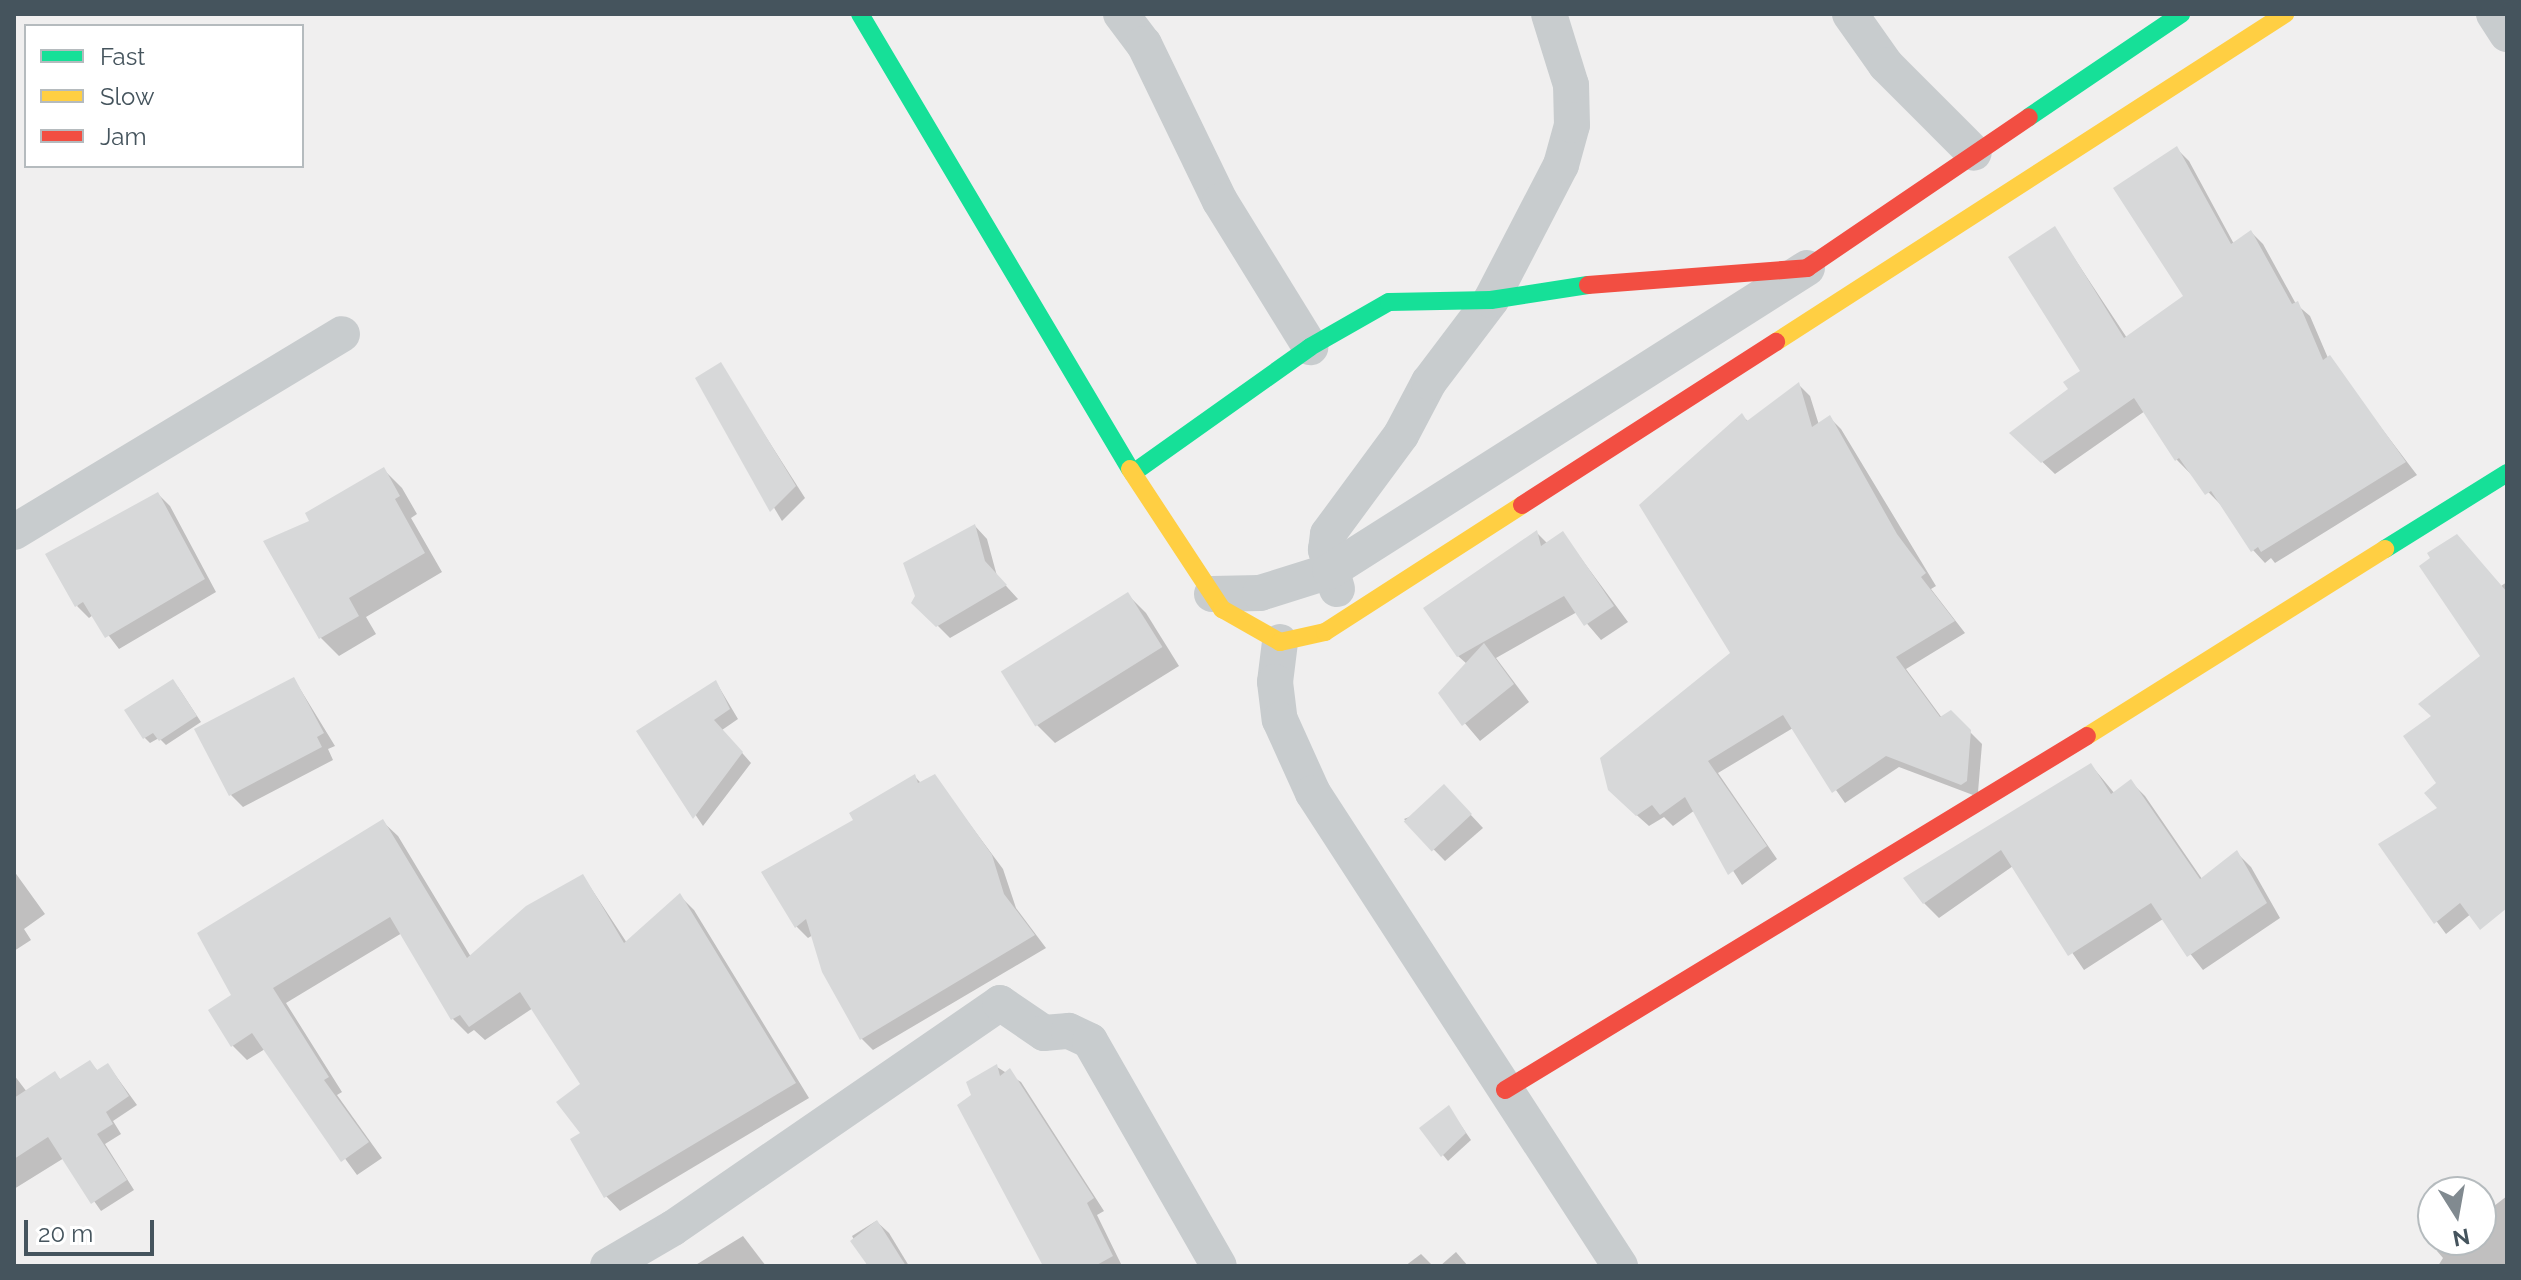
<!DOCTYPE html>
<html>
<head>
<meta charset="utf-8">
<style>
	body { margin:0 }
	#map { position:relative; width:2521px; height:1280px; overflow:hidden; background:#f0efef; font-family:Raleway,sans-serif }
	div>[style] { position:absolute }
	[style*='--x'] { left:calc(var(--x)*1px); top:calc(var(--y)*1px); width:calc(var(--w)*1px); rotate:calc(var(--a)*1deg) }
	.shadow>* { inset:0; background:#0003 }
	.building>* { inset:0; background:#d7d8d9; transform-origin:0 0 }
	.street>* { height:36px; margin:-18px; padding:0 18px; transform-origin:18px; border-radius:18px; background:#c8ccce }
	.fast>* { height:18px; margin:-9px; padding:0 9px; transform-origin:9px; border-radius:9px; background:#16e098 }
	.slow>* { height:18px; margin:-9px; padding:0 9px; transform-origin:9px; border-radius:9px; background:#ffcf43 }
	.jam>* { height:18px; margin:-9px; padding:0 9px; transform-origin:9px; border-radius:9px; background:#f24e42 }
	span { translate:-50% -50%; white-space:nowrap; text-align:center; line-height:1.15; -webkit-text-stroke:6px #fff; paint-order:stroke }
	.frame { position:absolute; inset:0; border:16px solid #45545d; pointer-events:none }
	.legend { position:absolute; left:24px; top:24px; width:280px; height:144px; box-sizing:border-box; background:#fff; border:2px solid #b5bbbe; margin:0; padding:10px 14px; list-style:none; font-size:24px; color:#45545d }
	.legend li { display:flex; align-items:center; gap:16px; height:40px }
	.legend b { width:40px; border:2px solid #b5bbbe }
	.north { position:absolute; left:2417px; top:1176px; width:80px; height:80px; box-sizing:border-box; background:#fff; border:2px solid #b5bbbe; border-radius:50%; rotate:169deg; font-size:22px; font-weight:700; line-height:32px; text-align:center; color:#45545d }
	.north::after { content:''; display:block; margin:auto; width:28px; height:36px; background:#818a90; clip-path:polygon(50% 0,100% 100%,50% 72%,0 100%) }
	.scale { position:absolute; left:24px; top:1220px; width:130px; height:36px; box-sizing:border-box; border:4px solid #45545d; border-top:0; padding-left:10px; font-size:24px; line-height:28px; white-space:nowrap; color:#45545d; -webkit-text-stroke:6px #fff; paint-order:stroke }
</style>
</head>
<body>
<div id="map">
	<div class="shadow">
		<i style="clip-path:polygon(2176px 148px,2189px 161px,2234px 244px,2251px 232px,2263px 244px,2296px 304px,2310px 316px,2328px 358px,2417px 475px,2275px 563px,2271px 558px,2265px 563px,2253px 550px,2221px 505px,2177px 460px,2145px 411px,2055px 474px,2012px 433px,2071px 390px,2082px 371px,2055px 229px,2127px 338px,2186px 296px)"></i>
		<i style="clip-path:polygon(720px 365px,805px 498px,782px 521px,697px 378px)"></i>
		<i style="clip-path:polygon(1799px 385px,1810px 396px,1819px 425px,1829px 417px,1841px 429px,1936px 586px,1931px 589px,1965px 633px,1906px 669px,1942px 718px,1951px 713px,1982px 744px,1978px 792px,1973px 795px,1899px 767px,1845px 803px,1793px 728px,1718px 773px,1777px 859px,1742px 885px,1695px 810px,1673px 826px,1664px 817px,1649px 826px,1622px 802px,1733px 653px,1742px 416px,1749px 422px)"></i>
		<i style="clip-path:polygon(384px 470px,402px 488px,417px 514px,411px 518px,442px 572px,366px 617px,376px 634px,339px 656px,321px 638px,312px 522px)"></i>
		<i style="clip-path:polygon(158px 494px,170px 506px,216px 592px,119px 649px,93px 615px,89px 618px,77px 606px)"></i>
		<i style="clip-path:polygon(975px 526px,987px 539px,997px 576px,1018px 599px,950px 638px,914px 602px)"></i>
		<i style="clip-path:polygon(1536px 532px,1548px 544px,1563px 534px,1628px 622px,1601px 640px,1577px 612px,1496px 658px,1529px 702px,1480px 741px,1440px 694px,1467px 664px,1458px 656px)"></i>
		<i style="clip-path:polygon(2507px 582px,2507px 901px,2472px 913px,2446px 934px,2380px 845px,2440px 809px,2434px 717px,2482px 657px,2501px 586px)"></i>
		<i style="clip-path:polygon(1128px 595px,1146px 613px,1179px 666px,1055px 743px,1037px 725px)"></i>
		<i style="clip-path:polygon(294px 679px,335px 746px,328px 749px,333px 760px,243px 807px,231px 795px)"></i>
		<i style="clip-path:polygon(716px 682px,738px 719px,722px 730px,751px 763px,703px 826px,639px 731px)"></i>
		<i style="clip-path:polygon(178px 687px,201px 722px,166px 745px,159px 738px,150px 743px,144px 737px)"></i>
		<i style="clip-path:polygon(2091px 765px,2115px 794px,2131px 782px,2145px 796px,2202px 879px,2237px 853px,2251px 867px,2280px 918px,2203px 970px,2163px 919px,2084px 970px,2013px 866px,1939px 918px,1924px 903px)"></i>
		<i style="clip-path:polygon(934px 776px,1003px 869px,1016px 908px,1046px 948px,873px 1050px,861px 1038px,813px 935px,808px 938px,796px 926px,856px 821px,915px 777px,921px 783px)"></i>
		<i style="clip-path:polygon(1456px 799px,1483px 828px,1445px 861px,1404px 819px)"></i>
		<i style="clip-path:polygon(383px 822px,398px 836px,471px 957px,583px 876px,627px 943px,680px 896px,694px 910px,809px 1098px,620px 1211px,606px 1196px,583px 1134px,582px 1084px,533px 1008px,485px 1040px,474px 1030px,468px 1034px,453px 1019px,402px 933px,286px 1003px,342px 1092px,337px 1095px,382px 1158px,357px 1175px,265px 1049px,247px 1060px,233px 1046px,234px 996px)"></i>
		<i style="clip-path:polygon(14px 871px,45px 914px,24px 929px,31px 940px,14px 951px)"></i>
		<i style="clip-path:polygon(89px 1062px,98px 1071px,108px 1065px,137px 1105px,113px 1121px,121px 1134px,105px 1144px,134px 1190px,101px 1211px,64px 1158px,14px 1189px,14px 1075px,27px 1092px,55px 1074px,61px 1080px)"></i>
		<i style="clip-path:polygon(997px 1067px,1021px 1082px,1104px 1211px,1097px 1215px,1122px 1266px,1046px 1266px,974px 1095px)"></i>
		<i style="clip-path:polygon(1449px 1108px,1471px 1140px,1448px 1161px,1443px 1155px)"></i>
		<i style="clip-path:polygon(2507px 1196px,2507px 1266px,2438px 1266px,2443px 1258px,2437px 1251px,2451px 1240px,2481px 1240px,2481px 1216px)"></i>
		<i style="clip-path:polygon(876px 1221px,889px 1233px,909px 1266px,868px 1266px,852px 1236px)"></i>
		<i style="clip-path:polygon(743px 1236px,766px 1266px,694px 1266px)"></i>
		<i style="clip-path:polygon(1456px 1252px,1468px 1266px,1440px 1266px)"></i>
		<i style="clip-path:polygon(1421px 1254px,1433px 1266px,1405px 1266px)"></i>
	</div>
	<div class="building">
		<i style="clip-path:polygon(2177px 146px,2231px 244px,2251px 230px,2292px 304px,2298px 301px,2323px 360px,2330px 355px,2406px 462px,2261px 552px,2258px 547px,2251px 552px,2211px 491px,2205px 495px,2179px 458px,2175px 461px,2134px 398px,2041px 463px,2009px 433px,2068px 389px,2063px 382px,2080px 371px,2008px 257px,2055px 226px,2124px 338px,2183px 296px,2113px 188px)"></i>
		<i style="clip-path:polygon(721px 362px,796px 486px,770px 512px,695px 378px)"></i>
		<i style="clip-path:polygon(1799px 382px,1812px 427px,1830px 415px,1897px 534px,1926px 573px,1921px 577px,1955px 621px,1896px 657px,1940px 717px,1951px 710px,1971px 730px,1967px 781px,1961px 785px,1886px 756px,1832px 793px,1783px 715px,1708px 761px,1767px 846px,1728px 875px,1685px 797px,1660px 815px,1652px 805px,1636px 816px,1608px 790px,1600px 758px,1730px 653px,1639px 505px,1742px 413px,1747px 421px)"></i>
		<i style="clip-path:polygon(384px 467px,400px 496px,395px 499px,425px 553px,349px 598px,359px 616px,319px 639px,263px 541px,309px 521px,305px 513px)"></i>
		<i style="clip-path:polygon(158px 492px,205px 579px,105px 638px,83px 602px,75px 607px,45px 554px)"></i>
		<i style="clip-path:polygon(975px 524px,985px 561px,1007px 585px,936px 627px,911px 603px,915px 596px,903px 563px)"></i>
		<i style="clip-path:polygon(1537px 530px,1541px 546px,1563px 531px,1614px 606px,1584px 626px,1564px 596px,1457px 657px,1423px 608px)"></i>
		<i style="clip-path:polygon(2457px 534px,2507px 592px,2507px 908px,2480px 930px,2460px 903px,2434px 924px,2378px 844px,2437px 808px,2424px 793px,2436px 783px,2403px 736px,2431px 716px,2418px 704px,2480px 656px,2419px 566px,2430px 558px,2427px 553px)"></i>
		<i style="left:1128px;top:592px;width:65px;height:150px;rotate:58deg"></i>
		<i style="clip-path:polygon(1484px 643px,1514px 684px,1462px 726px,1438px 693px)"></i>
		<i style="clip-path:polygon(294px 677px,324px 733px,317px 737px,322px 747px,229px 796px,194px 729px)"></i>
		<i style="clip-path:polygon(173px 679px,197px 716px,159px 741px,153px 733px,143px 739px,124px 710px)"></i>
		<i style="clip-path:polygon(716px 680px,730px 709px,714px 720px,743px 752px,693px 819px,636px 731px)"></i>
		<i style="clip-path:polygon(2091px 763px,2111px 794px,2131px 779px,2200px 879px,2237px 850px,2267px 903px,2187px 957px,2151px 903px,2068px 956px,2001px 850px,1923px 904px,1903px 878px)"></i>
		<i style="clip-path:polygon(915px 774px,918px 783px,935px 774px,992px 855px,1004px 894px,1035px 935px,860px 1040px,822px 972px,806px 919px,795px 928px,761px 872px,853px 820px,849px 813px)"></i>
		<i style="left:1444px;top:784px;width:41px;height:55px;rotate:47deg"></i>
		<i style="clip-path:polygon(383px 819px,467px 958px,526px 906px,583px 874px,624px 943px,680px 893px,796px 1083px,604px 1198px,570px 1139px,580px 1133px,556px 1102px,580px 1084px,520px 992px,469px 1027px,460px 1015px,451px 1020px,390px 917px,273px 988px,329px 1077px,324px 1080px,369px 1142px,341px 1162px,252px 1033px,231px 1047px,208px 1010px,231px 995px,197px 933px)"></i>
		<i style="clip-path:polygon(90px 1060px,97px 1070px,108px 1063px,129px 1096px,106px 1112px,113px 1124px,97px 1134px,127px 1180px,91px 1204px,48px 1137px,14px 1159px,14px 1098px,55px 1071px,60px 1079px)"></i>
		<i style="clip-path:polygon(997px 1064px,1000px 1076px,1010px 1068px,1094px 1198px,1087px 1203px,1113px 1256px,1095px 1266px,1043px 1266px,957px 1105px,971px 1095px,966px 1082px)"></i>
		<i style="clip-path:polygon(1449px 1105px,1466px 1133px,1441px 1157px,1419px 1128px)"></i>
		<i style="clip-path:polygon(877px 1220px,906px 1266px,868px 1266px,850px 1241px)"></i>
	</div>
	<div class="street">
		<i style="--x:1121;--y:14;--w:38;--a:53"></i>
		<i style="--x:1144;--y:44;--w:174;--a:64.2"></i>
		<i style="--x:1220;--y:201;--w:172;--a:58.3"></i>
		<i style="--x:1850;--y:14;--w:62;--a:54.8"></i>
		<i style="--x:1886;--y:65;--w:124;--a:45"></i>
		<i style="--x:2494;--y:14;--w:24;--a:57"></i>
		<i style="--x:14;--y:532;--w:383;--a:-31.1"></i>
		<i style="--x:1337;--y:589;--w:41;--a:-105.8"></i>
		<i style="--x:1326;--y:550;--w:16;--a:-83"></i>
		<i style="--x:1328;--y:534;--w:123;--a:-53.6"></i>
		<i style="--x:1401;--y:435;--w:60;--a:-62.2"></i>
		<i style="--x:1429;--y:382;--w:103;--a:-52.9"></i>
		<i style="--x:1491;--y:300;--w:152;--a:-62.6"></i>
		<i style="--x:1561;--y:165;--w:41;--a:-74.6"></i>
		<i style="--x:1572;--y:125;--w:40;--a:-91.4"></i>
		<i style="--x:1571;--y:85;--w:74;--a:-107.2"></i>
		<i style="--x:1212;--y:594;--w:48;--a:-1.2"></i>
		<i style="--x:1260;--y:593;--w:73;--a:-17.4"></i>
		<i style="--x:1330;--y:571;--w:565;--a:-32.42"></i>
		<i style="--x:1280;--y:642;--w:40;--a:97.1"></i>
		<i style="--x:1275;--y:682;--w:38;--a:83"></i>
		<i style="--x:1280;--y:720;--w:80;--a:65.7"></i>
		<i style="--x:1313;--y:793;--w:564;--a:57.01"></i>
		<i style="--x:608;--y:1266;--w:75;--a:-30.3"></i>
		<i style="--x:673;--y:1228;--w:397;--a:-34.5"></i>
		<i style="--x:1000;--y:1003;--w:53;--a:34.3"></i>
		<i style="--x:1044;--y:1033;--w:25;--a:-5"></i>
		<i style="--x:1069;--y:1031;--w:23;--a:25"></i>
		<i style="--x:1090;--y:1041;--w:259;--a:60.2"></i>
	</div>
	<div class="fast">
		<i style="--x:860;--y:14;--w:529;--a:59.31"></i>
		<i style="--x:2029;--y:117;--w:184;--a:-34.1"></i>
		<i style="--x:1133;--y:473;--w:217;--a:-35.4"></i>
		<i style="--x:1310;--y:347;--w:91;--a:-29.7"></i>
		<i style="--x:1389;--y:302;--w:102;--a:-1.1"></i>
		<i style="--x:1491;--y:300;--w:98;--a:-8.8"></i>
		<i style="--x:2385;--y:549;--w:144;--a:-31.9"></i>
	</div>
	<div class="slow">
		<i style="--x:1776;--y:342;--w:606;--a:-32.8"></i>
		<i style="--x:1130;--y:469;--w:168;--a:56.7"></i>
		<i style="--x:1222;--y:609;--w:67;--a:29.6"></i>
		<i style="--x:1280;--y:642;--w:46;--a:-12.5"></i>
		<i style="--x:1325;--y:632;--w:234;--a:-32.8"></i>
		<i style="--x:2087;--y:736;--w:352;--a:-32.1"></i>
	</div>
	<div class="jam">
		<i style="--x:1588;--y:285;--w:220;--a:-4.4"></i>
		<i style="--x:1807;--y:268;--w:268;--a:-34.2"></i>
		<i style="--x:1522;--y:505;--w:302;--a:-32.7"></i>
		<i style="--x:1505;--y:1090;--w:681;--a:-31.31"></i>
	</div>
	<div class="frame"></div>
	<ul class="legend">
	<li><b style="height:10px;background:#16e098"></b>Fast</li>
	<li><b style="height:10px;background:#ffcf43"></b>Slow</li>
	<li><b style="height:10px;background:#f24e42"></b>Jam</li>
	</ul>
	<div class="north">N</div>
	<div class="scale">20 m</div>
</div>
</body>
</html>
